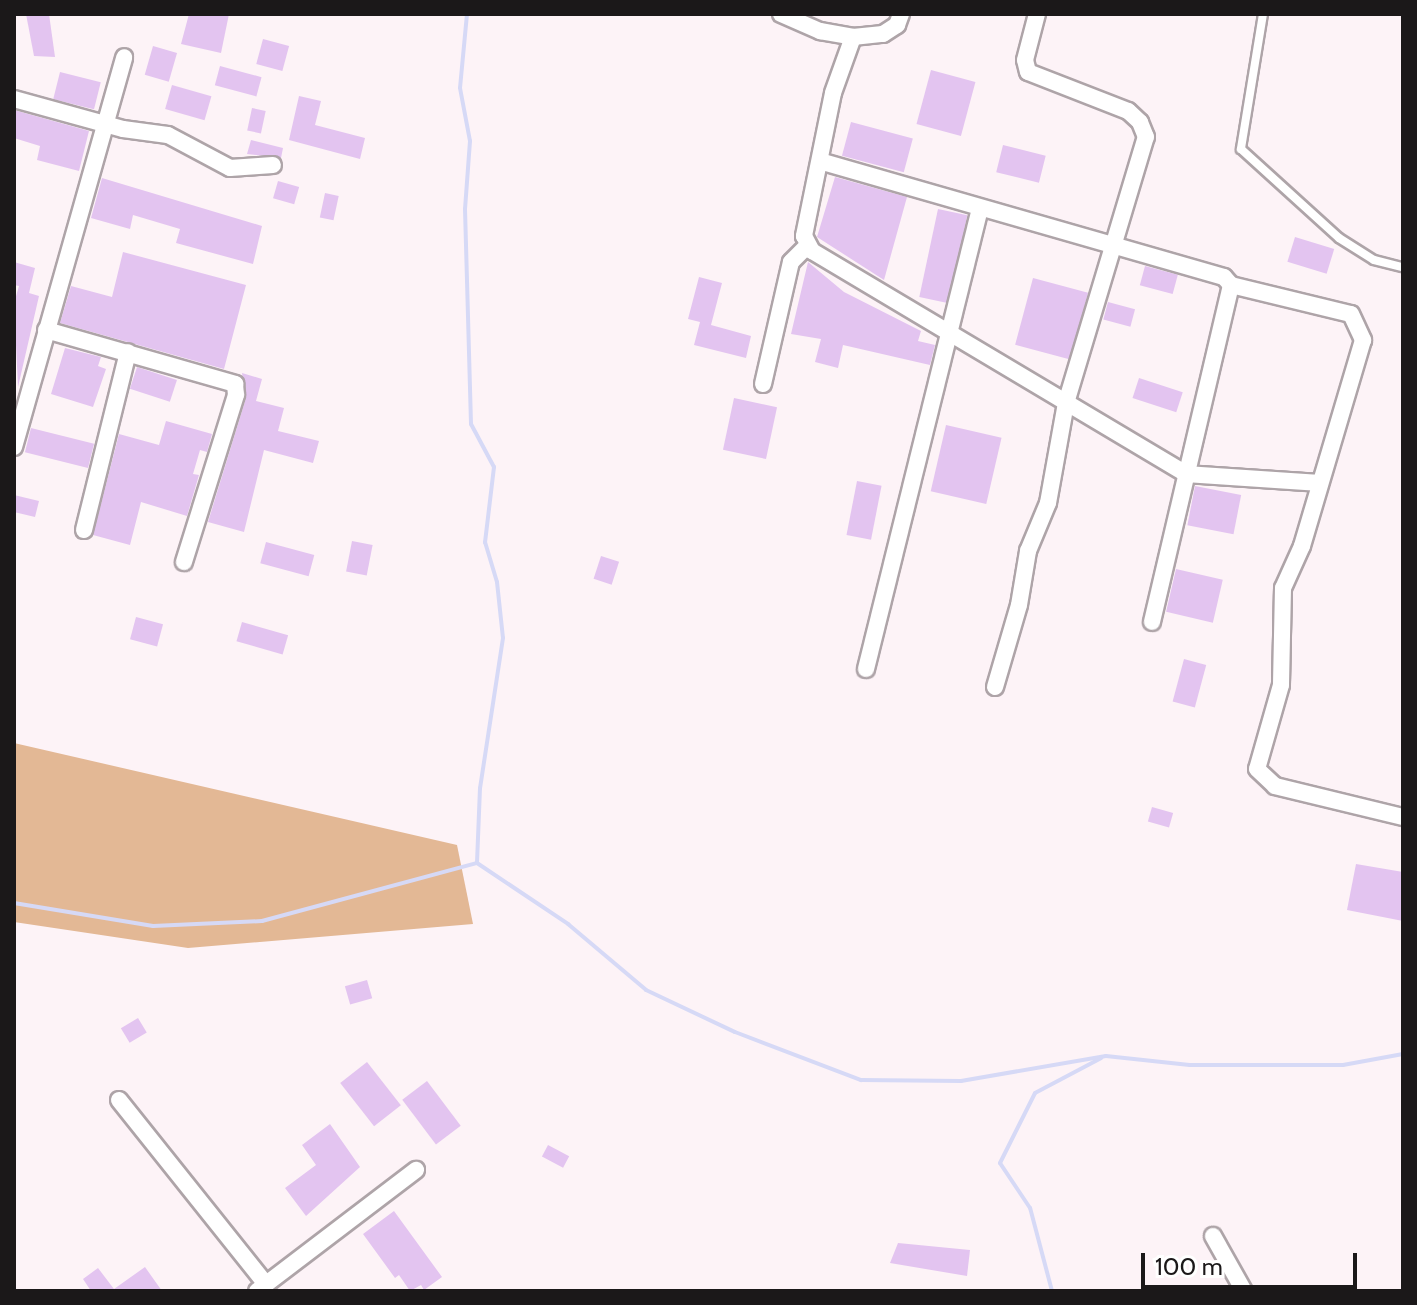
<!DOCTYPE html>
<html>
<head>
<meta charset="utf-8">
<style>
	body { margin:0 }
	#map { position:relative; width:1417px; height:1305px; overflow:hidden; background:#fdf3f7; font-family:Cabin,sans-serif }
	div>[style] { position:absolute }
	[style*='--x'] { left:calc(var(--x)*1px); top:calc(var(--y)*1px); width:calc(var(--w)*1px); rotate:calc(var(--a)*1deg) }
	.forest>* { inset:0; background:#e3b895 }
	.stream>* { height:4px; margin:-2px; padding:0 2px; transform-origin:2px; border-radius:2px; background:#d6d9f6 }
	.building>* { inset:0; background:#e3c4f0; transform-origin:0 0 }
	.roads { filter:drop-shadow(2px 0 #aea4a8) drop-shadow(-2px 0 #aea4a8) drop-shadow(0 2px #aea4a8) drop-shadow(0 -2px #aea4a8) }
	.lane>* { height:8px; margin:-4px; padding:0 4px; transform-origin:4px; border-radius:4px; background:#fff }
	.street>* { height:16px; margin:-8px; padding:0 8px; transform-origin:8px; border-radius:8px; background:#fff }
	span { translate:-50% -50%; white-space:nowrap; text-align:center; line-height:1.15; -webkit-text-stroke:7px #fff; paint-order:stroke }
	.frame { position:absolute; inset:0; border:16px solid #1b1819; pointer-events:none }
	.scale { position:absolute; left:1141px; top:1253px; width:216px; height:36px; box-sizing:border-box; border:4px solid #1b1819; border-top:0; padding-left:10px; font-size:24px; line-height:28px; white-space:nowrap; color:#1b1819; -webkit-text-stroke:6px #fff; paint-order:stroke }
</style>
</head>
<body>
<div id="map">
	<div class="forest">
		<i style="clip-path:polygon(14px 743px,457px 845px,473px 924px,188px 948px,14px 922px)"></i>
	</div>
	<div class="stream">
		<i style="--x:467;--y:14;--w:74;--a:95.4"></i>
		<i style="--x:460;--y:88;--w:54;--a:79.3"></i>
		<i style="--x:470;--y:141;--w:68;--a:94.2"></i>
		<i style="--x:465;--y:209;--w:215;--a:88.4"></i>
		<i style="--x:471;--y:424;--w:49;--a:61.9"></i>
		<i style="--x:494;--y:467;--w:76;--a:96.8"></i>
		<i style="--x:485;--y:542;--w:42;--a:73.3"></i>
		<i style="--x:497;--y:582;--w:56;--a:83.9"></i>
		<i style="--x:503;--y:638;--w:152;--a:98.7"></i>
		<i style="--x:480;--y:788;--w:75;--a:92.3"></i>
		<i style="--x:14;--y:903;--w:141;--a:9.4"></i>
		<i style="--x:153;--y:926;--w:109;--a:-2.6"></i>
		<i style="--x:262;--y:921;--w:223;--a:-15.1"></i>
		<i style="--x:477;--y:863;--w:110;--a:33.8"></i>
		<i style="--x:568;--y:924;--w:102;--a:40.2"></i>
		<i style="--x:646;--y:990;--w:98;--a:25.3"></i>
		<i style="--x:735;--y:1032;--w:135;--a:20.9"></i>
		<i style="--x:861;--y:1080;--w:100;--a:0.6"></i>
		<i style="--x:961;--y:1081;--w:147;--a:-9.8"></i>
		<i style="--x:1106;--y:1056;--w:84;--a:6.1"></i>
		<i style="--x:1190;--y:1065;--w:153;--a:0"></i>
		<i style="--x:1343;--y:1065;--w:61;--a:-10.4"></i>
		<i style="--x:1052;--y:1291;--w:86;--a:-104.8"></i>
		<i style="--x:1030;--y:1208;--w:54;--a:-123.7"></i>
		<i style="--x:1000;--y:1163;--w:78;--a:-63.4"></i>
		<i style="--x:1035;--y:1093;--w:75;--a:-27.9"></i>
	</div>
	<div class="building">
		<i style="clip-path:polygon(26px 14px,49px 14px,55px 57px,34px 56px)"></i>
		<i style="clip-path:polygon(189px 14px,229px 14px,221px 53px,181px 44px)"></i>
		<i style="left:263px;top:39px;width:27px;height:26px;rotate:15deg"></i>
		<i style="left:153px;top:46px;width:25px;height:30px;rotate:16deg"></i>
		<i style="left:220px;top:66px;width:43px;height:20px;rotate:15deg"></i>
		<i style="left:931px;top:70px;width:46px;height:56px;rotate:15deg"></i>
		<i style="left:60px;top:72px;width:42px;height:28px;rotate:14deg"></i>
		<i style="left:172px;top:85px;width:41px;height:25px;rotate:16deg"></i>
		<i style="clip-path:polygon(299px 96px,321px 101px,315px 125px,365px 138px,360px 159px,289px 140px)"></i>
		<i style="left:252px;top:108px;width:14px;height:23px;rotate:12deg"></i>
		<i style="clip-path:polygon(14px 110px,89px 131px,79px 171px,37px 160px,40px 146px,14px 138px)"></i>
		<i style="left:851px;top:122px;width:64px;height:35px;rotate:15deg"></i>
		<i style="clip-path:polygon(251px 140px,283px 148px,281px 158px,247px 154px)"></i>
		<i style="left:1003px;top:145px;width:44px;height:28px;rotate:14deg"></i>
		<i style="clip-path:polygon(835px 177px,907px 197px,884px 280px,817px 237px)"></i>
		<i style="clip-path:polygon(102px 178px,262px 226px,253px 264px,176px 243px,180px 229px,133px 215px,130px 229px,91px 218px)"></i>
		<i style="left:278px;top:181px;width:22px;height:18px;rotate:16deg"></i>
		<i style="left:325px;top:193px;width:14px;height:25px;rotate:12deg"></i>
		<i style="left:938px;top:209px;width:30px;height:90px;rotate:12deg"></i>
		<i style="left:1295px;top:237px;width:41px;height:26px;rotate:17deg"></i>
		<i style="clip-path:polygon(123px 252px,246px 285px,224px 369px,60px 323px,71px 286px,112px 297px)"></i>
		<i style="clip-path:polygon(14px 262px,35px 268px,29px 293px,39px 296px,18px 387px,14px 303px,19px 286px,14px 285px)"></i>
		<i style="clip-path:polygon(808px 262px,844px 292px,921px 331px,918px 341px,935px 345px,930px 365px,843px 345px,838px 368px,815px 362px,821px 339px,791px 334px)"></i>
		<i style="left:1145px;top:266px;width:34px;height:20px;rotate:15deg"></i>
		<i style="clip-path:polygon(699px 277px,722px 283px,711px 325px,751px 336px,746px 358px,694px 345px,700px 322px,688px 319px)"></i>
		<i style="left:1033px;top:278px;width:57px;height:69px;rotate:15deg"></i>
		<i style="left:1108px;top:302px;width:28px;height:18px;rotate:15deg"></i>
		<i style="clip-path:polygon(65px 348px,101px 357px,98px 366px,106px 369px,93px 407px,51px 394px)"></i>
		<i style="left:137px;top:367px;width:42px;height:23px;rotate:18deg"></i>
		<i style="clip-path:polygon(242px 373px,262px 379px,256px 401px,284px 408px,278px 431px,319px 441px,313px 463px,264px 450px,244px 532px,208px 522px,246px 398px)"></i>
		<i style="left:1139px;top:378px;width:46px;height:21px;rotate:18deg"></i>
		<i style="left:734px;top:398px;width:44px;height:53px;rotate:12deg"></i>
		<i style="clip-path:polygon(166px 421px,212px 434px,207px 452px,200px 450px,193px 474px,199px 475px,187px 516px,141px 502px,130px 545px,93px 535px,119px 434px,159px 445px)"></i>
		<i style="left:946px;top:425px;width:57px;height:68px;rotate:13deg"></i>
		<i style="left:31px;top:428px;width:65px;height:25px;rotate:14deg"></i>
		<i style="left:857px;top:481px;width:25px;height:55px;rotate:11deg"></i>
		<i style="left:1195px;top:486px;width:47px;height:40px;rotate:11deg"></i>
		<i style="clip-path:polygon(14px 495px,39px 501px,35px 517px,14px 512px)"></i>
		<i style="left:352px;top:541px;width:21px;height:31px;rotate:11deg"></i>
		<i style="left:266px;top:542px;width:50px;height:22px;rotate:15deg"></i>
		<i style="left:601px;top:556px;width:19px;height:24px;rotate:18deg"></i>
		<i style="left:1176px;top:569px;width:48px;height:44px;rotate:13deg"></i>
		<i style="left:136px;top:617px;width:28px;height:23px;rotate:15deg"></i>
		<i style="left:242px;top:622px;width:48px;height:20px;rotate:16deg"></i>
		<i style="left:1184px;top:659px;width:23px;height:44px;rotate:15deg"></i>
		<i style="left:1152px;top:807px;width:22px;height:15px;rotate:16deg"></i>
		<i style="clip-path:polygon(1356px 864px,1403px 872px,1403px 921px,1347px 910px)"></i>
		<i style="left:367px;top:980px;width:19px;height:23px;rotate:74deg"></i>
		<i style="left:138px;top:1018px;width:17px;height:20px;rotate:59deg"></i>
		<i style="left:367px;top:1062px;width:55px;height:34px;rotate:52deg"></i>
		<i style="left:427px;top:1081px;width:56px;height:31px;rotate:53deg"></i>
		<i style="clip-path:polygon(330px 1124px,360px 1167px,306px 1216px,285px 1188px,316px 1165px,302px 1145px)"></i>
		<i style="left:548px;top:1145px;width:24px;height:13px;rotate:28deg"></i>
		<i style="clip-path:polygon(394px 1211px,442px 1277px,424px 1290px,421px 1285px,410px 1291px,399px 1275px,395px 1278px,363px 1234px)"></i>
		<i style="clip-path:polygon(898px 1243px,970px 1250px,967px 1276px,890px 1263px)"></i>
		<i style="clip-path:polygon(145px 1267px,162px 1291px,91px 1291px,83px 1279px,98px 1268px,114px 1289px)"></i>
	</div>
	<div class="roads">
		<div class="lane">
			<i style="--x:1263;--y:14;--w:137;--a:99.3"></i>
			<i style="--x:1241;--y:149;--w:132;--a:42.2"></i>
			<i style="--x:1339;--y:238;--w:41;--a:32.2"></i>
			<i style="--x:1374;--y:260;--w:30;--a:14"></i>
		</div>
		<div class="street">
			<i style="--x:781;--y:14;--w:43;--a:23.6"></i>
			<i style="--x:820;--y:31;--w:34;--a:10"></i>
			<i style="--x:853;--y:37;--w:59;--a:109.7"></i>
			<i style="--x:833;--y:93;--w:146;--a:101.5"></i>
			<i style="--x:804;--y:236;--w:17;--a:62"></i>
			<i style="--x:812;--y:251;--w:435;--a:30.8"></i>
			<i style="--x:1186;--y:474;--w:134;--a:3.8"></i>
			<i style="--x:853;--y:37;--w:30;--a:-6"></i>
			<i style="--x:883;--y:34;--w:17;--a:-33"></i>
			<i style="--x:897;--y:25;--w:12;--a:-70"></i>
			<i style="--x:14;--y:99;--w:113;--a:15.4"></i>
			<i style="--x:123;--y:129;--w:45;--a:7.6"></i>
			<i style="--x:168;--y:135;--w:70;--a:28"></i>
			<i style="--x:230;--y:168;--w:43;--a:-4"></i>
			<i style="--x:823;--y:162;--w:417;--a:16"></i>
			<i style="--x:1224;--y:277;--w:11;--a:49"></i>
			<i style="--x:1231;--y:285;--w:346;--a:103.2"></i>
			<i style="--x:1231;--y:285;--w:123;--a:13.6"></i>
			<i style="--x:1351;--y:314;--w:29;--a:65"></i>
			<i style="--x:1363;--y:340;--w:215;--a:106.5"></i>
			<i style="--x:1302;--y:546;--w:46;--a:114.3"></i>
			<i style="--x:1283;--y:588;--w:97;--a:91.2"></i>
			<i style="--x:1281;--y:685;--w:87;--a:105.9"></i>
			<i style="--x:1257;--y:769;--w:25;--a:43"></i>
			<i style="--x:1275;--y:786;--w:132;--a:13.6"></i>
			<i style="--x:46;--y:330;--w:197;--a:15.9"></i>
			<i style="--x:235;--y:384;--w:11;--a:85"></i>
			<i style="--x:236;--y:395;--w:175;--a:107.3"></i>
			<i style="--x:763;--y:384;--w:125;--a:-77.1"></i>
			<i style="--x:791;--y:262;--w:23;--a:-45"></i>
			<i style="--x:14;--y:447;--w:405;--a:-74.2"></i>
			<i style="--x:84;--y:530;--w:183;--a:-76.1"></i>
			<i style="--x:866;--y:669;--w:473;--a:-76.1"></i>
			<i style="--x:995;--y:687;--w:85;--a:-73.7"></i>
			<i style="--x:1019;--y:605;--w:55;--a:-80.5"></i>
			<i style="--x:1028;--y:551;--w:52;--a:-67.4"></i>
			<i style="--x:1048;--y:503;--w:102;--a:-79.8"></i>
			<i style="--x:1066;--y:403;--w:278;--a:-73.3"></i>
			<i style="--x:1146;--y:137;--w:16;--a:-112"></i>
			<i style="--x:1140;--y:122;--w:16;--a:-137"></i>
			<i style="--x:1128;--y:111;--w:107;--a:-158.7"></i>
			<i style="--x:1028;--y:72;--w:12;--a:-104"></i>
			<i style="--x:1025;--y:60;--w:48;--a:-75.4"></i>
			<i style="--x:119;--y:1100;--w:236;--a:51.4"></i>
			<i style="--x:1213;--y:1236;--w:63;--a:60.6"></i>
			<i style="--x:257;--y:1291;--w:200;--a:-37.3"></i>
		</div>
	</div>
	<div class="frame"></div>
	<div class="scale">100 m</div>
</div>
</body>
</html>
